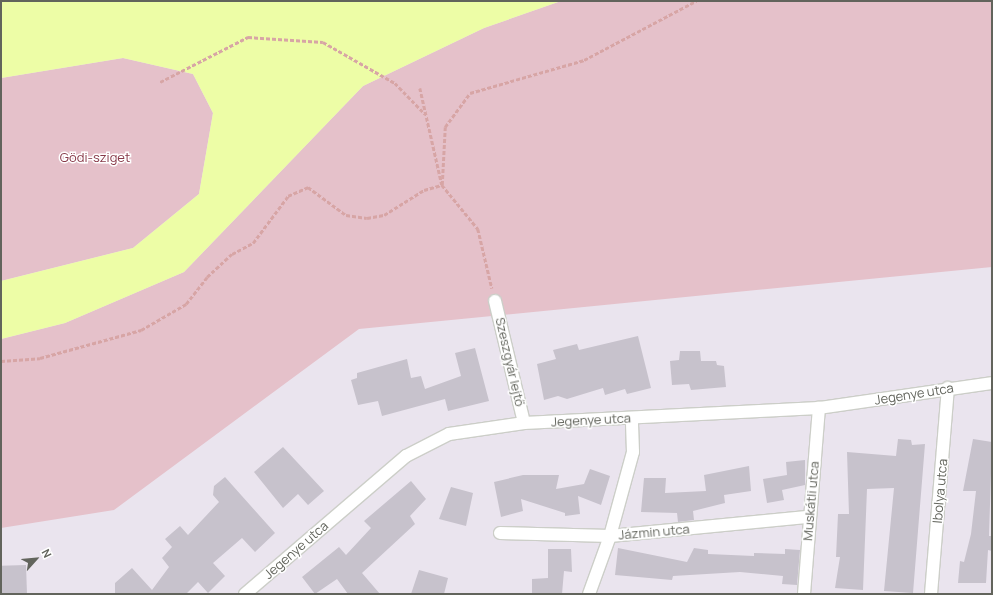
<!DOCTYPE html>
<html>
<head>
<meta charset="utf-8">
<style>
	body { margin:0 }
	#map { position:relative; width:993px; height:595px; overflow:hidden; background:#eae4ee; font-family:Manrope,sans-serif }
	div>[style] { position:absolute }
	[style*='--x'] { left:calc(var(--x)*1px); top:calc(var(--y)*1px); width:calc(var(--w)*1px); rotate:calc(var(--a)*1deg) }
	.green>* { inset:0; background:#e5c1ca }
	.water>* { inset:0; background:#edfda6 }
	.building>* { inset:0; background:#c7c2cc; transform-origin:0 0 }
	.path>* { height:2.5px; margin-top:-1.25px; transform-origin:0; background:repeating-linear-gradient(90deg,#d7a5a5 0 4px,transparent 0 6px) }
	.roads { filter:drop-shadow(1px 0 #cccec8) drop-shadow(-1px 0 #cccec8) drop-shadow(0 1px #cccec8) drop-shadow(0 -1px #cccec8) }
	.street>* { height:12px; margin:-6px; padding:0 6px; transform-origin:6px; border-radius:6px; background:#fff }
	span { translate:-50% -50%; white-space:nowrap; text-align:center; line-height:1.15; -webkit-text-stroke:3px #fff; paint-order:stroke }
	.park-label { font-size:13px; color:#873848 }
	.street-label { font-size:13px; color:#62645c }
	.frame { position:absolute; inset:0; border:2px solid #62645c; pointer-events:none }
	.north { position:absolute; left:16px; top:539px; width:40px; height:40px; -webkit-text-stroke:3px #fff; paint-order:stroke; rotate:63deg; font-size:11px; font-weight:700; line-height:16px; text-align:center; color:#62645c }
	.north::after { content:''; display:block; margin:auto; width:14px; height:18px; background:#62645c; clip-path:polygon(50% 0,100% 100%,50% 72%,0 100%) }
</style>
</head>
<body>
<div id="map">
	<div class="green">
		<i style="clip-path:polygon(561px 1px,992px 1px,992px 267px,359px 329px,114px 510px,1px 528px,1px 339px,65px 323px,184px 272px,363px 86px,484px 28px)"></i>
		<i style="clip-path:polygon(123px 58px,193px 74px,213px 113px,199px 194px,133px 248px,1px 281px,1px 78px)"></i>
	</div>
	<div class="water">
		<i style="clip-path:polygon(1px 1px,561px 1px,484px 28px,363px 86px,184px 272px,65px 323px,1px 339px,1px 281px,133px 248px,199px 194px,213px 113px,193px 74px,123px 58px,1px 78px)"></i>
	</div>
	<div class="building">
		<i style="clip-path:polygon(638px 336px,651px 388px,627px 394px,625px 389px,605px 395px,603px 388px,567px 399px,558px 396px,544px 400px,537px 364px,556px 359px,553px 350px,577px 344px,579px 350px)"></i>
		<i style="clip-path:polygon(475px 348px,489px 401px,448px 411px,445px 399px,382px 416px,378px 401px,358px 405px,351px 380px,357px 378px,357px 373px,407px 359px,411px 378px,421px 376px,425px 389px,461px 376px,455px 353px)"></i>
		<i style="clip-path:polygon(680px 351px,700px 351px,701px 361px,716px 361px,717px 365px,724px 366px,726px 387px,691px 390px,689px 384px,672px 385px,670px 361px,679px 360px)"></i>
		<i style="clip-path:polygon(898px 439px,911px 440px,912px 445px,925px 444px,913px 593px,884px 591px,894px 488px,867px 489px,863px 590px,835px 588px,840px 557px,836px 557px,838px 514px,849px 514px,847px 452px,896px 456px)"></i>
		<i style="clip-path:polygon(973px 439px,992px 442px,989px 536px,992px 536px,992px 551px,988px 550px,986px 583px,958px 583px,960px 561px,964px 562px,971px 534px,976px 491px,963px 491px)"></i>
		<i style="clip-path:polygon(283px 447px,324px 491px,308px 505px,298px 494px,283px 508px,254px 472px)"></i>
		<i style="clip-path:polygon(805px 460px,805px 485px,782px 490px,784px 500px,767px 503px,763px 479px,787px 475px,786px 462px)"></i>
		<i style="clip-path:polygon(749px 466px,751px 491px,724px 495px,725px 503px,693px 511px,694px 520px,678px 522px,677px 513px,641px 512px,644px 478px,666px 478px,665px 493px,706px 491px,704px 475px)"></i>
		<i style="clip-path:polygon(590px 469px,610px 476px,601px 505px,578px 496px,580px 514px,565px 516px,565px 513px,521px 499px,523px 511px,501px 517px,494px 482px,523px 475px,559px 475px,556px 489px,584px 484px)"></i>
		<i style="clip-path:polygon(225px 477px,275px 533px,255px 552px,242px 538px,213px 563px,225px 576px,208px 593px,198px 582px,186px 594px,115px 594px,115px 583px,132px 568px,152px 590px,169px 567px,162px 558px,172px 547px,165px 539px,180px 526px,188px 535px,219px 502px,213px 495px,214px 486px)"></i>
		<i style="clip-path:polygon(411px 481px,426px 499px,410px 516px,415px 524px,362px 573px,380px 594px,348px 594px,337px 579px,315px 594px,302px 577px,339px 547px,346px 555px,371px 528px,364px 521px)"></i>
		<i style="clip-path:polygon(451px 487px,473px 493px,466px 526px,439px 519px)"></i>
		<i style="clip-path:polygon(618px 548px,687px 562px,694px 548px,708px 550px,708px 554px,754px 556px,754px 553px,785px 554px,785px 549px,800px 550px,797px 585px,782px 584px,783px 576px,740px 572px,673px 576px,672px 580px,615px 575px)"></i>
		<i style="clip-path:polygon(548px 549px,571px 549px,572px 572px,564px 571px,562px 594px,532px 594px,532px 579px,548px 578px)"></i>
		<i style="left:26px;top:565px;width:29px;height:25px;rotate:88deg"></i>
		<i style="clip-path:polygon(419px 570px,448px 578px,444px 594px,411px 594px)"></i>
	</div>
	<div class="path">
		<i style="--x:160;--y:82;--w:99;--a:-27.1"></i>
		<i style="--x:248;--y:37;--w:75;--a:3.8"></i>
		<i style="--x:323;--y:42;--w:83;--a:29.7"></i>
		<i style="--x:395;--y:83;--w:43;--a:45.9"></i>
		<i style="--x:420;--y:88;--w:99;--a:77.2"></i>
		<i style="--x:442;--y:185;--w:58;--a:-87"></i>
		<i style="--x:445;--y:127;--w:42;--a:-53.7"></i>
		<i style="--x:470;--y:93;--w:119;--a:-16.1"></i>
		<i style="--x:584;--y:60;--w:127;--a:-27.8"></i>
		<i style="--x:1;--y:361;--w:39;--a:-4"></i>
		<i style="--x:40;--y:358;--w:105;--a:-15.5"></i>
		<i style="--x:141;--y:330;--w:52;--a:-30"></i>
		<i style="--x:186;--y:304;--w:34;--a:-52"></i>
		<i style="--x:207;--y:277;--w:34;--a:-43"></i>
		<i style="--x:232;--y:254;--w:24;--a:-28"></i>
		<i style="--x:253;--y:243;--w:59;--a:-53.3"></i>
		<i style="--x:288;--y:196;--w:22;--a:-24"></i>
		<i style="--x:308;--y:187;--w:47;--a:36.4"></i>
		<i style="--x:346;--y:215;--w:21;--a:8"></i>
		<i style="--x:367;--y:218;--w:17;--a:-10"></i>
		<i style="--x:384;--y:215;--w:47;--a:-32"></i>
		<i style="--x:424;--y:190;--w:19;--a:-16"></i>
		<i style="--x:442;--y:185;--w:57;--a:50.7"></i>
		<i style="--x:478;--y:229;--w:61;--a:76.7"></i>
	</div>
	<div class="roads">
		<div class="street">
			<i style="--x:495;--y:301;--w:125;--a:76.6"></i>
			<i style="--x:500;--y:533;--w:110;--a:1.6"></i>
			<i style="--x:610;--y:536;--w:200;--a:-5.5"></i>
			<i style="--x:245;--y:594;--w:212;--a:-40.6"></i>
			<i style="--x:406;--y:456;--w:48;--a:-27.1"></i>
			<i style="--x:449;--y:434;--w:76;--a:-8.3"></i>
			<i style="--x:524;--y:423;--w:295;--a:-2.9"></i>
			<i style="--x:819;--y:408;--w:175;--a:-8.2"></i>
			<i style="--x:589;--y:594;--w:62;--a:-70.1"></i>
			<i style="--x:610;--y:536;--w:87;--a:-74.7"></i>
			<i style="--x:633;--y:452;--w:34;--a:-92"></i>
			<i style="--x:804;--y:594;--w:187;--a:-85.4"></i>
			<i style="--x:931;--y:594;--w:207;--a:-85.3"></i>
		</div>
	</div>
	<div class="park-label">
		<span style="left:95px;top:157px">Gödi-sziget</span>
	</div>
	<div class="street-label">
		<span style="left:510px;top:362px;rotate:77deg">Szeszgyár lejtő</span>
		<span style="left:914px;top:394px;rotate:-9deg">Jegenye utca</span>
		<span style="left:591px;top:420px;rotate:-3deg">Jegenye utca</span>
		<span style="left:940px;top:491px;rotate:-85deg">Ibolya utca</span>
		<span style="left:811px;top:501px;rotate:-85deg">Muskátli utca</span>
		<span style="left:654px;top:532px;rotate:-5deg">Jázmin utca</span>
		<span style="left:296px;top:550px;rotate:-41deg">Jegenye utca</span>
	</div>
	<div class="frame"></div>
	<div class="north">N</div>
</div>
</body>
</html>
